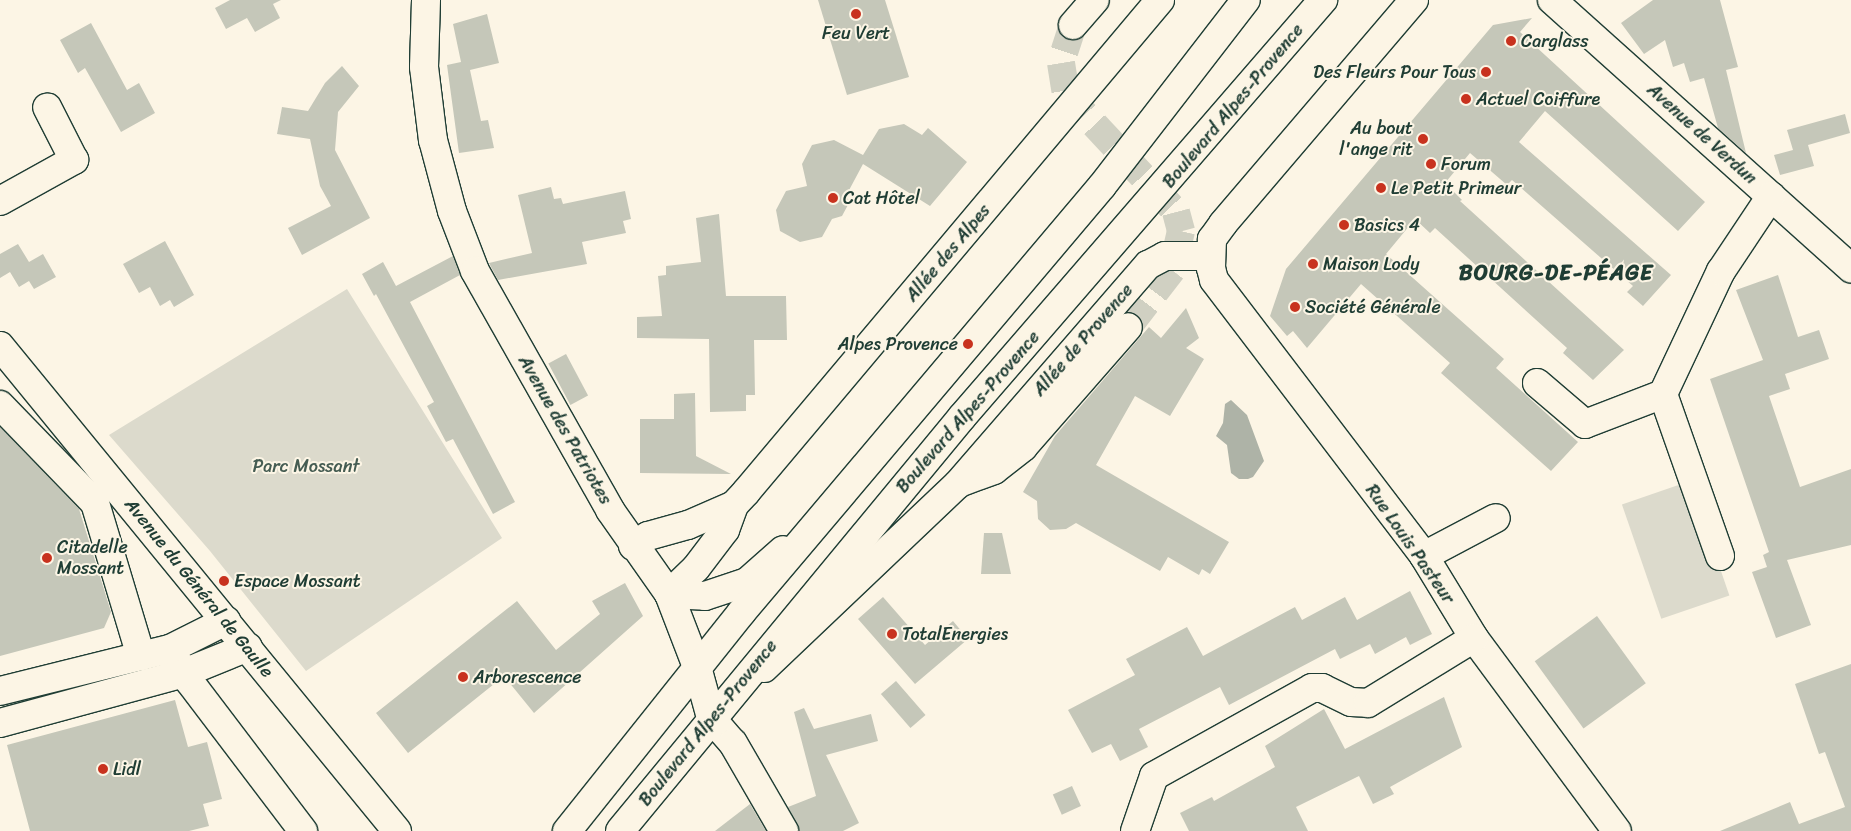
<!DOCTYPE html>
<html>
<head>
<meta charset="utf-8">
<style>
	body { margin:0 }
	#map { position:relative; width:1851px; height:831px; overflow:hidden; background:#fcf5e5; font-family:Sriracha,sans-serif }
	div>[style] { position:absolute }
	[style*='--x'] { left:calc(var(--x)*1px); top:calc(var(--y)*1px); width:calc(var(--w)*1px); rotate:calc(var(--a)*1deg) }
	.green>* { inset:0; background:#dcdacc; transform-origin:0 0 }
	.water>* { inset:0; background:#aeb3a7 }
	.building>* { inset:0; background:#c5c7b9; transform-origin:0 0 }
	.minor-tunnel>* { height:28px; margin-top:-14px; transform-origin:0; background:repeating-linear-gradient(90deg,#d0d0c2 0 28px,transparent 0 42px) }
	.roads { filter:drop-shadow(1px 0 #1f3d34) drop-shadow(-1px 0 #1f3d34) drop-shadow(0 1px #1f3d34) drop-shadow(0 -1px #1f3d34) }
	.minor>* { height:28px; margin:-14px; padding:0 14px; transform-origin:14px; border-radius:14px; background:#fcf5e5 }
	.major>* { height:28px; margin:-14px; padding:0 14px; transform-origin:14px; border-radius:14px; background:#fcf5e5 }
	.dots>* { width:14px; height:14px; translate:-50% -50%; box-sizing:border-box; border:2px solid #fcf5e5; border-radius:50% }
	span { translate:-50% -50%; white-space:nowrap; text-align:center; line-height:1.15; -webkit-text-stroke:4px #fcf5e5; paint-order:stroke }
	.poi-label { font-size:18px; color:#1f3d34 }
	.left { translate:0 -50%; text-align:left }
	.right { translate:-100% -50%; text-align:right }
	.street-label { font-size:18px; color:#1f3d34 }
	.park-label { font-size:18px; color:#455c52 }
	.district-label { font-size:22px; color:#1f3d34; font-weight:700; letter-spacing:1px }
</style>
</head>
<body>
<div id="map">
	<div class="green">
		<i style="clip-path:polygon(347px 289px,502px 538px,306px 671px,210px 551px,109px 435px)"></i>
		<i style="left:1690px;top:481px;width:121px;height:72px;rotate:71deg"></i>
	</div>
	<div class="water">
		<i style="clip-path:polygon(1231px 400px,1247px 415px,1264px 461px,1253px 477px,1248px 479px,1239px 479px,1231px 473px,1227px 445px,1216px 436px,1223px 423px,1225px 404px)"></i>
	</div>
	<div class="building">
		<i style="clip-path:polygon(230px 0,281px 0,273px 4px,280px 18px,255px 32px,247px 18px,226px 29px,215px 8px)"></i>
		<i style="clip-path:polygon(818px 0,885px 0,909px 77px,847px 95px)"></i>
		<i style="clip-path:polygon(1653px 0,1720px 0,1738px 67px,1726px 70px,1746px 153px,1718px 128px,1704px 78px,1690px 82px,1684px 63px,1673px 67px,1665px 40px,1644px 54px,1621px 23px)"></i>
		<i style="clip-path:polygon(487px 14px,499px 63px,470px 70px,481px 121px,488px 120px,494px 148px,459px 153px,447px 65px,461px 62px,453px 24px)"></i>
		<i style="clip-path:polygon(1532px 18px,1520px 32px,1705px 202px,1678px 231px,1545px 111px,1519px 142px,1671px 275px,1643px 306px,1627px 292px,1633px 286px,1512px 180px,1507px 185px,1470px 153px,1445px 183px,1462px 200px,1460px 201px,1624px 350px,1593px 380px,1563px 353px,1567px 348px,1435px 228px,1430px 233px,1415px 219px,1386px 254px,1504px 359px,1496px 368px,1578px 442px,1551px 471px,1441px 373px,1450px 363px,1361px 284px,1307px 348px,1293px 331px,1287px 336px,1270px 316px,1286px 269px,1493px 25px)"></i>
		<i style="clip-path:polygon(91px 23px,127px 90px,139px 83px,155px 113px,121px 132px,85px 68px,78px 73px,60px 40px)"></i>
		<i style="clip-path:polygon(342px 66px,359px 86px,338px 112px,335px 150px,370px 218px,302px 255px,288px 228px,331px 206px,320px 186px,310px 139px,277px 134px,282px 107px,308px 111px,325px 83px)"></i>
		<i style="clip-path:polygon(1845px 114px,1850px 133px,1808px 145px,1814px 166px,1780px 175px,1774px 155px,1793px 150px,1787px 130px)"></i>
		<i style="clip-path:polygon(904px 124px,922px 135px,928px 128px,967px 162px,930px 206px,863px 164px,847px 194px,849px 203px,842px 216px,832px 219px,822px 237px,800px 242px,780px 231px,776px 210px,786px 191px,807px 186px,802px 164px,812px 145px,834px 140px,863px 155px,879px 129px)"></i>
		<i style="clip-path:polygon(551px 187px,554px 199px,561px 198px,563px 204px,625px 191px,631px 219px,623px 221px,626px 233px,582px 242px,587px 264px,498px 280px,489px 263px,532px 253px,518px 195px)"></i>
		<i style="clip-path:polygon(719px 214px,726px 296px,786px 296px,787px 340px,754px 340px,755px 395px,746px 395px,746px 411px,710px 412px,709px 339px,637px 338px,637px 317px,662px 316px,658px 276px,666px 275px,666px 266px,701px 262px,696px 218px)"></i>
		<i style="clip-path:polygon(165px 241px,194px 295px,174px 307px,170px 300px,160px 306px,150px 287px,139px 293px,123px 264px)"></i>
		<i style="clip-path:polygon(18px 244px,29px 262px,43px 254px,56px 277px,34px 289px,29px 281px,19px 287px,10px 272px,0 278px,0 254px)"></i>
		<i style="clip-path:polygon(453px 256px,460px 275px,410px 302px,515px 502px,493px 514px,453px 439px,446px 442px,427px 406px,434px 402px,376px 294px,374px 296px,362px 274px,383px 262px,396px 286px)"></i>
		<i style="clip-path:polygon(1778px 275px,1798px 337px,1819px 330px,1829px 359px,1785px 374px,1790px 389px,1769px 396px,1800px 487px,1851px 469px,1851px 545px,1787px 560px,1811px 625px,1776px 638px,1752px 572px,1767px 567px,1763px 555px,1769px 552px,1710px 379px,1763px 360px,1736px 290px)"></i>
		<i style="clip-path:polygon(1186px 308px,1199px 338px,1186px 348px,1204px 359px,1170px 416px,1135px 396px,1096px 465px,1229px 542px,1210px 574px,1202px 569px,1199px 575px,1168px 557px,1160px 571px,1076px 523px,1066px 529px,1050px 530px,1038px 519px,1037px 501px,1023px 492px,1055px 436px,1149px 327px,1161px 338px)"></i>
		<i style="left:566px;top:354px;width:47px;height:20px;rotate:62deg"></i>
		<i style="clip-path:polygon(695px 393px,696px 456px,731px 474px,640px 473px,640px 419px,674px 419px,674px 394px)"></i>
		<i style="clip-path:polygon(0 427px,79px 509px,111px 612px,104px 628px,0 656px)"></i>
		<i style="clip-path:polygon(984px 533px,1002px 533px,1011px 574px,981px 574px)"></i>
		<i style="clip-path:polygon(625px 583px,643px 616px,534px 713px,504px 676px,408px 753px,376px 713px,517px 601px,556px 650px,600px 614px,592px 601px)"></i>
		<i style="clip-path:polygon(1410px 591px,1432px 634px,1410px 645px,1406px 637px,1375px 654px,1370px 644px,1340px 659px,1335px 649px,1229px 705px,1220px 687px,1139px 729px,1148px 747px,1120px 761px,1111px 744px,1092px 753px,1068px 710px,1135px 675px,1126px 659px,1187px 627px,1203px 656px,1295px 607px,1302px 620px,1345px 597px,1357px 620px)"></i>
		<i style="clip-path:polygon(883px 597px,925px 645px,953px 621px,968px 639px,915px 684px,858px 619px)"></i>
		<i style="left:1597px;top:616px;width:83px;height:77px;rotate:54deg"></i>
		<i style="clip-path:polygon(1851px 664px,1851px 831px,1720px 831px,1790px 802px,1799px 824px,1845px 807px,1825px 752px,1819px 754px,1795px 684px)"></i>
		<i style="left:896px;top:681px;width:45px;height:20px;rotate:49deg"></i>
		<i style="clip-path:polygon(1444px 697px,1462px 747px,1390px 787px,1394px 794px,1373px 804px,1359px 776px,1296px 807px,1308px 831px,1189px 831px,1180px 813px,1212px 797px,1214px 801px,1275px 767px,1265px 746px,1324px 709px,1345px 749px)"></i>
		<i style="clip-path:polygon(175px 700px,188px 747px,207px 742px,222px 799px,203px 804px,209px 826px,189px 831px,30px 831px,7px 745px)"></i>
		<i style="clip-path:polygon(804px 708px,814px 729px,871px 714px,878px 741px,826px 755px,859px 823px,843px 831px,800px 831px,788px 807px,816px 796px,794px 712px)"></i>
		<i style="left:1072px;top:786px;width:22px;height:21px;rotate:66deg"></i>
		<i style="clip-path:polygon(750px 804px,766px 831px,715px 831px)"></i>
	</div>
	<div class="minor-tunnel">
		<i style="--x:1073;--y:25;--w:40;--a:108"></i>
		<i style="--x:1061;--y:63;--w:31;--a:81"></i>
		<i style="--x:1066;--y:94;--w:161;--a:47"></i>
		<i style="--x:1176;--y:212;--w:20;--a:75"></i>
		<i style="--x:1181;--y:231;--w:40;--a:103"></i>
		<i style="--x:1172;--y:270;--w:72;--a:127.7"></i>
	</div>
	<div class="roads">
		<div class="minor">
			<i style="--x:426;--y:0;--w:67;--a:91.7"></i>
			<i style="--x:424;--y:67;--w:74;--a:83"></i>
			<i style="--x:433;--y:140;--w:73;--a:75"></i>
			<i style="--x:452;--y:211;--w:64;--a:69"></i>
			<i style="--x:475;--y:271;--w:274;--a:60.5"></i>
			<i style="--x:610;--y:510;--w:103;--a:54.9"></i>
			<i style="--x:669;--y:594;--w:78;--a:69"></i>
			<i style="--x:697;--y:667;--w:53;--a:74.6"></i>
			<i style="--x:711;--y:718;--w:33;--a:49"></i>
			<i style="--x:733;--y:743;--w:102;--a:59.9"></i>
			<i style="--x:1414;--y:0;--w:294;--a:130.5"></i>
			<i style="--x:1223;--y:224;--w:19;--a:126"></i>
			<i style="--x:1212;--y:239;--w:29;--a:92"></i>
			<i style="--x:1211;--y:268;--w:12;--a:76"></i>
			<i style="--x:1214;--y:280;--w:347;--a:52.7"></i>
			<i style="--x:1424;--y:556;--w:96;--a:58.6"></i>
			<i style="--x:1474;--y:638;--w:240;--a:53.5"></i>
			<i style="--x:1552;--y:0;--w:402;--a:41.9"></i>
			<i style="--x:1073;--y:25;--w:33;--a:-49"></i>
			<i style="--x:0;--y:201;--w:85;--a:-29"></i>
			<i style="--x:74;--y:160;--w:59;--a:-117"></i>
			<i style="--x:1537;--y:383;--w:63;--a:40.5"></i>
			<i style="--x:1585;--y:424;--w:84;--a:-21"></i>
			<i style="--x:0;--y:405;--w:136;--a:45.9"></i>
			<i style="--x:95;--y:503;--w:160;--a:73.3"></i>
			<i style="--x:964;--y:481;--w:32;--a:-20"></i>
			<i style="--x:994;--y:470;--w:37;--a:-38"></i>
			<i style="--x:1023;--y:447;--w:159;--a:-48.8"></i>
			<i style="--x:633;--y:546;--w:18;--a:-34"></i>
			<i style="--x:648;--y:536;--w:41;--a:-15.4"></i>
			<i style="--x:688;--y:525;--w:50;--a:-23.5"></i>
			<i style="--x:734;--y:505;--w:18;--a:-47"></i>
			<i style="--x:746;--y:492;--w:643;--a:-49.92"></i>
			<i style="--x:1424;--y:556;--w:81;--a:-27.8"></i>
			<i style="--x:1720;--y:556;--w:172;--a:-109.4"></i>
			<i style="--x:1663;--y:394;--w:136;--a:-64.8"></i>
			<i style="--x:1721;--y:271;--w:90;--a:-56.3"></i>
			<i style="--x:669;--y:594;--w:36;--a:3"></i>
			<i style="--x:705;--y:596;--w:44;--a:-18.4"></i>
			<i style="--x:747;--y:582;--w:48;--a:-41.6"></i>
			<i style="--x:669;--y:594;--w:37;--a:-44"></i>
			<i style="--x:696;--y:568;--w:48;--a:-52.7"></i>
			<i style="--x:725;--y:530;--w:27;--a:-70"></i>
			<i style="--x:175;--y:658;--w:28;--a:58"></i>
			<i style="--x:190;--y:682;--w:187;--a:52.8"></i>
			<i style="--x:764;--y:668;--w:267;--a:-43.5"></i>
			<i style="--x:958;--y:484;--w:290;--a:-49.1"></i>
			<i style="--x:1148;--y:265;--w:19;--a:-28"></i>
			<i style="--x:1165;--y:256;--w:44;--a:0"></i>
			<i style="--x:0;--y:691;--w:175;--a:-13.9"></i>
			<i style="--x:170;--y:649;--w:63;--a:-26.6"></i>
			<i style="--x:0;--y:723;--w:191;--a:-15.2"></i>
			<i style="--x:184;--y:673;--w:69;--a:-22.1"></i>
			<i style="--x:1135;--y:831;--w:58;--a:-70.9"></i>
			<i style="--x:1154;--y:776;--w:181;--a:-29.1"></i>
			<i style="--x:1312;--y:688;--w:10;--a:0"></i>
			<i style="--x:1322;--y:688;--w:32;--a:26"></i>
			<i style="--x:1351;--y:702;--w:17;--a:3"></i>
			<i style="--x:1368;--y:703;--w:124;--a:-31.5"></i>
		</div>
		<div class="major">
			<i style="--x:0;--y:346;--w:627;--a:50.7"></i>
			<i style="--x:567;--y:831;--w:279;--a:-51.4"></i>
			<i style="--x:741;--y:613;--w:559;--a:-49.79"></i>
			<i style="--x:1102;--y:186;--w:235;--a:-52.3"></i>
			<i style="--x:620;--y:831;--w:537;--a:-50.44"></i>
			<i style="--x:962;--y:417;--w:552;--a:-49.12"></i>
		</div>
	</div>
	<div class="dots">
		<i style="left:856px;top:14px;background:#c8321e"></i>
		<i style="left:1511px;top:41px;background:#c8321e"></i>
		<i style="left:1486px;top:72px;background:#c8321e"></i>
		<i style="left:1466px;top:99px;background:#c8321e"></i>
		<i style="left:1423px;top:139px;background:#c8321e"></i>
		<i style="left:1431px;top:164px;background:#c8321e"></i>
		<i style="left:1381px;top:188px;background:#c8321e"></i>
		<i style="left:833px;top:198px;background:#c8321e"></i>
		<i style="left:1344px;top:225px;background:#c8321e"></i>
		<i style="left:1313px;top:264px;background:#c8321e"></i>
		<i style="left:1295px;top:307px;background:#c8321e"></i>
		<i style="left:968px;top:344px;background:#c8321e"></i>
		<i style="left:47px;top:558px;background:#c8321e"></i>
		<i style="left:224px;top:581px;background:#c8321e"></i>
		<i style="left:892px;top:634px;background:#c8321e"></i>
		<i style="left:463px;top:677px;background:#c8321e"></i>
		<i style="left:103px;top:769px;background:#c8321e"></i>
	</div>
	<div class="poi-label">
		<span style="left:856px;top:33px">Feu Vert</span>
		<span class="left" style="left:1521px;top:41px">Carglass</span>
		<span class="right" style="left:1476px;top:72px">Des Fleurs Pour Tous</span>
		<span class="left" style="left:1476px;top:99px">Actuel Coiffure</span>
		<span class="right" style="left:1413px;top:139px">Au bout<br>l'ange rit</span>
		<span class="left" style="left:1441px;top:164px">Forum</span>
		<span class="left" style="left:1391px;top:188px">Le Petit Primeur</span>
		<span class="left" style="left:843px;top:198px">Cat Hôtel</span>
		<span class="left" style="left:1354px;top:225px">Basics 4</span>
		<span class="left" style="left:1323px;top:264px">Maison Lody</span>
		<span class="left" style="left:1305px;top:307px">Société Générale</span>
		<span class="right" style="left:958px;top:344px">Alpes Provence</span>
		<span class="left" style="left:57px;top:558px">Citadelle<br>Mossant</span>
		<span class="left" style="left:234px;top:581px">Espace Mossant</span>
		<span class="left" style="left:902px;top:634px">TotalEnergies</span>
		<span class="left" style="left:473px;top:677px">Arborescence</span>
		<span class="left" style="left:113px;top:769px">Lidl</span>
	</div>
	<div class="street-label">
		<span style="left:1233px;top:106px;rotate:-50deg">Boulevard Alpes-Provence</span>
		<span style="left:1702px;top:134px;rotate:42deg">Avenue de Verdun</span>
		<span style="left:948px;top:253px;rotate:-50deg">Allée des Alpes</span>
		<span style="left:1083px;top:340px;rotate:-49deg">Allée de Provence</span>
		<span style="left:968px;top:412px;rotate:-49deg">Boulevard Alpes-Provence</span>
		<span style="left:565px;top:430px;rotate:60deg">Avenue des Patriotes</span>
		<span style="left:1410px;top:544px;rotate:55deg">Rue Louis Pasteur</span>
		<span style="left:199px;top:588px;rotate:51deg">Avenue du Général de Gaulle</span>
		<span style="left:708px;top:723px;rotate:-51deg">Boulevard Alpes-Provence</span>
	</div>
	<div class="park-label">
		<span style="left:306px;top:466px">Parc Mossant</span>
	</div>
	<div class="district-label">
		<span style="left:1556px;top:273px">BOURG-DE-PÉAGE</span>
	</div>
</div>
</body>
</html>
